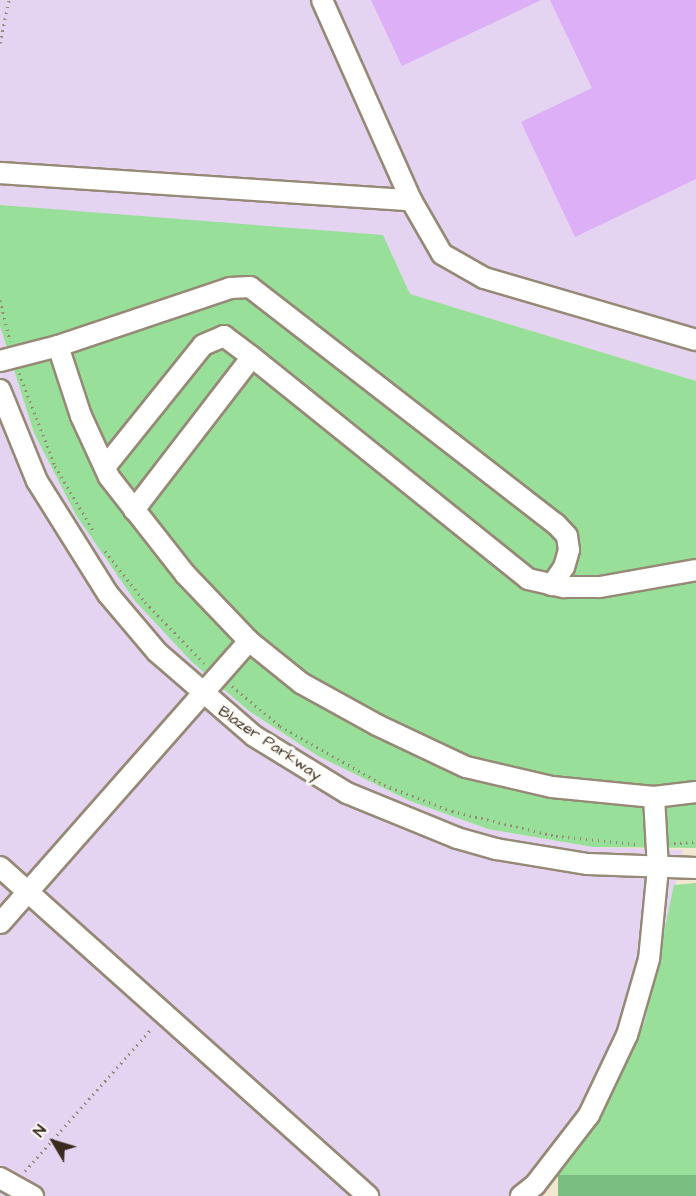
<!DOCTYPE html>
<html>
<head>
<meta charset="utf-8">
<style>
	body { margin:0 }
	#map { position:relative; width:696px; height:1196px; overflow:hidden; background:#f2e8cf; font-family:"Architects Daughter",sans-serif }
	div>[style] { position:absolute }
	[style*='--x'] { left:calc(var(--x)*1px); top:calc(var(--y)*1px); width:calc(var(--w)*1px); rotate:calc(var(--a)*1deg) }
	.built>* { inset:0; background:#e4d3f1 }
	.green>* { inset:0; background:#98df99 }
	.forest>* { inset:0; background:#7abe81; transform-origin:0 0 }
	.building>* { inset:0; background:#dcaff6 }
	.path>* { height:3px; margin-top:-1.5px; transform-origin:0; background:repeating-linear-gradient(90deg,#968976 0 1.5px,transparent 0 6px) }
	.roads { filter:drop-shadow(2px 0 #968976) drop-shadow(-2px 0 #968976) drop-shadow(0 2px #968976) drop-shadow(0 -2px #968976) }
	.minor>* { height:20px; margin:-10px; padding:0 10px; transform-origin:10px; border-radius:10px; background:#fff }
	span { translate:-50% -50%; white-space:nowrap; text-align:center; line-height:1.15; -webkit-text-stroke:6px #fdfcf7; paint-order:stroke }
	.street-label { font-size:16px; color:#3b2a1e }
	.north { position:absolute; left:24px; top:1112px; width:60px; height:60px; -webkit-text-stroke:4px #fdfcf7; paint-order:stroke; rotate:308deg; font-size:16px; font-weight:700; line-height:24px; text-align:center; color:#3b2a1e }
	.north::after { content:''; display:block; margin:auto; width:21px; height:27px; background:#3b2a1e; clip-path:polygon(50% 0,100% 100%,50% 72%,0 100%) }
</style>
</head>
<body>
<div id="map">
	<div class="built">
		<i style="clip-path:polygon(0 0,696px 0,696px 381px,410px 294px,384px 238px,0 205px)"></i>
		<i style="clip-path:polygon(0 326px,34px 433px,76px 515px,192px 662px,249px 711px,318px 756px,410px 801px,488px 829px,593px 847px,683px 850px,645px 1021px,609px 1100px,558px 1175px,536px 1196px,0 1196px)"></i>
	</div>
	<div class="green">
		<i style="clip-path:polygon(0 205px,383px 235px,410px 294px,696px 381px,696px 848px,593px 847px,488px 829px,410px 801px,318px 756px,249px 711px,192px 662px,135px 601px,76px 515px,34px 433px,0 326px)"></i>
		<i style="clip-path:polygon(696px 883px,696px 1175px,558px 1175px,609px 1100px,645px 1021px,674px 885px)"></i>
	</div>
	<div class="forest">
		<i style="left:558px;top:1175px;width:138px;height:30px"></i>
	</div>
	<div class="building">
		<i style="clip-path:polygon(371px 0,541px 0,402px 66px)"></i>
		<i style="clip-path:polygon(550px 0,696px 0,696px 179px,575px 237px,521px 122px,592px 88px)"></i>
	</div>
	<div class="path">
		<i style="--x:0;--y:43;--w:44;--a:-78.2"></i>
		<i style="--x:0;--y:300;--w:42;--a:76.3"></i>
		<i style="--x:19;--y:373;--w:100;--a:68.8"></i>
		<i style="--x:55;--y:466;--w:77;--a:59.4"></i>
		<i style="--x:105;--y:551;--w:65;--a:51.9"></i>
		<i style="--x:145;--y:602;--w:85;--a:46"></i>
		<i style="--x:232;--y:686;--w:62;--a:39.8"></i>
		<i style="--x:280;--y:726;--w:120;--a:29.6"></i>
		<i style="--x:384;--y:785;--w:73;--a:20.9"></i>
		<i style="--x:452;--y:811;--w:107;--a:13.5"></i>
		<i style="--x:556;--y:836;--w:81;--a:5.6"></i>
		<i style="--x:674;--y:843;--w:22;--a:-3"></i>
		<i style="--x:25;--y:1171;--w:191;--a:-48.4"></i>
	</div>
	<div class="roads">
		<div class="minor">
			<i style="--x:322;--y:0;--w:219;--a:66"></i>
			<i style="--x:0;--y:173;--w:412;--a:3.8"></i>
			<i style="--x:411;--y:200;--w:62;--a:60.1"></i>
			<i style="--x:442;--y:254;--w:48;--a:29.7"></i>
			<i style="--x:484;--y:278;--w:221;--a:16.3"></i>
			<i style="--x:58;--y:346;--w:182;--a:-18.6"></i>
			<i style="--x:230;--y:288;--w:20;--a:-3"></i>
			<i style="--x:250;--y:287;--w:387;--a:37.8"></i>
			<i style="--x:556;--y:524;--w:16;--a:47"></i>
			<i style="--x:567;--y:536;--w:14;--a:82"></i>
			<i style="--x:569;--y:550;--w:18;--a:106"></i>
			<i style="--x:564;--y:567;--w:22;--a:124"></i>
			<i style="--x:0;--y:361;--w:60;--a:-14.5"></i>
			<i style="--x:58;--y:346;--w:74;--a:71.8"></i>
			<i style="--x:81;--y:416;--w:67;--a:65.3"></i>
			<i style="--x:109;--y:477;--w:123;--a:51.9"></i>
			<i style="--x:185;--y:574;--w:93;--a:46.3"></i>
			<i style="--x:249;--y:641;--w:376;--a:131.4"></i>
			<i style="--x:0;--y:390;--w:98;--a:67.9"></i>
			<i style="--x:37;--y:481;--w:133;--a:57.9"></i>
			<i style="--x:108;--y:594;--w:76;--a:49.8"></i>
			<i style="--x:157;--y:652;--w:128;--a:40.9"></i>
			<i style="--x:254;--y:736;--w:109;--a:31.5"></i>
			<i style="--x:347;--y:793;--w:119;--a:22.2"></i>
			<i style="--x:457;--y:838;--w:41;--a:15.8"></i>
			<i style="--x:496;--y:849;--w:93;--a:9.3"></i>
			<i style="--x:588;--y:864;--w:108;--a:2.1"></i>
			<i style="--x:105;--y:467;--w:156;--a:-51.2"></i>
			<i style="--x:203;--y:345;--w:23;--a:-23"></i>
			<i style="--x:224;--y:336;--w:35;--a:37"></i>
			<i style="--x:134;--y:510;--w:193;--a:-52.4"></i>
			<i style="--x:252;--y:357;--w:354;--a:38.8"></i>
			<i style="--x:528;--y:579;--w:37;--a:13"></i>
			<i style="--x:564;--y:587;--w:36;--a:0"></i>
			<i style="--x:600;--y:587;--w:97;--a:-10"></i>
			<i style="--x:249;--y:641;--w:67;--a:38.9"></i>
			<i style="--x:301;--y:683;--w:87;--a:28.9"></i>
			<i style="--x:377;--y:725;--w:98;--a:25.3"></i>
			<i style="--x:466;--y:767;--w:88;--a:13.1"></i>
			<i style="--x:552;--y:787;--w:102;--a:5.6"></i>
			<i style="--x:654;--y:797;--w:71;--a:86.8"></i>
			<i style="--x:658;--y:868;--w:91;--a:95.6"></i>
			<i style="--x:649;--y:959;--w:79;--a:106.1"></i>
			<i style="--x:627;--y:1035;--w:89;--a:115.4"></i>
			<i style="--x:589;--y:1115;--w:88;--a:127.6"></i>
			<i style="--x:535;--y:1185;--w:18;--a:142"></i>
			<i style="--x:654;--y:797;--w:42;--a:-6.8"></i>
			<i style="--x:0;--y:867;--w:494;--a:41.8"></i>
			<i style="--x:0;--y:1178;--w:38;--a:29"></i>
		</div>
	</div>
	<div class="street-label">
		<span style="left:270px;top:743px;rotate:34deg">Blazer Parkway</span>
	</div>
	<div class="north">N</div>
</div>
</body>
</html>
